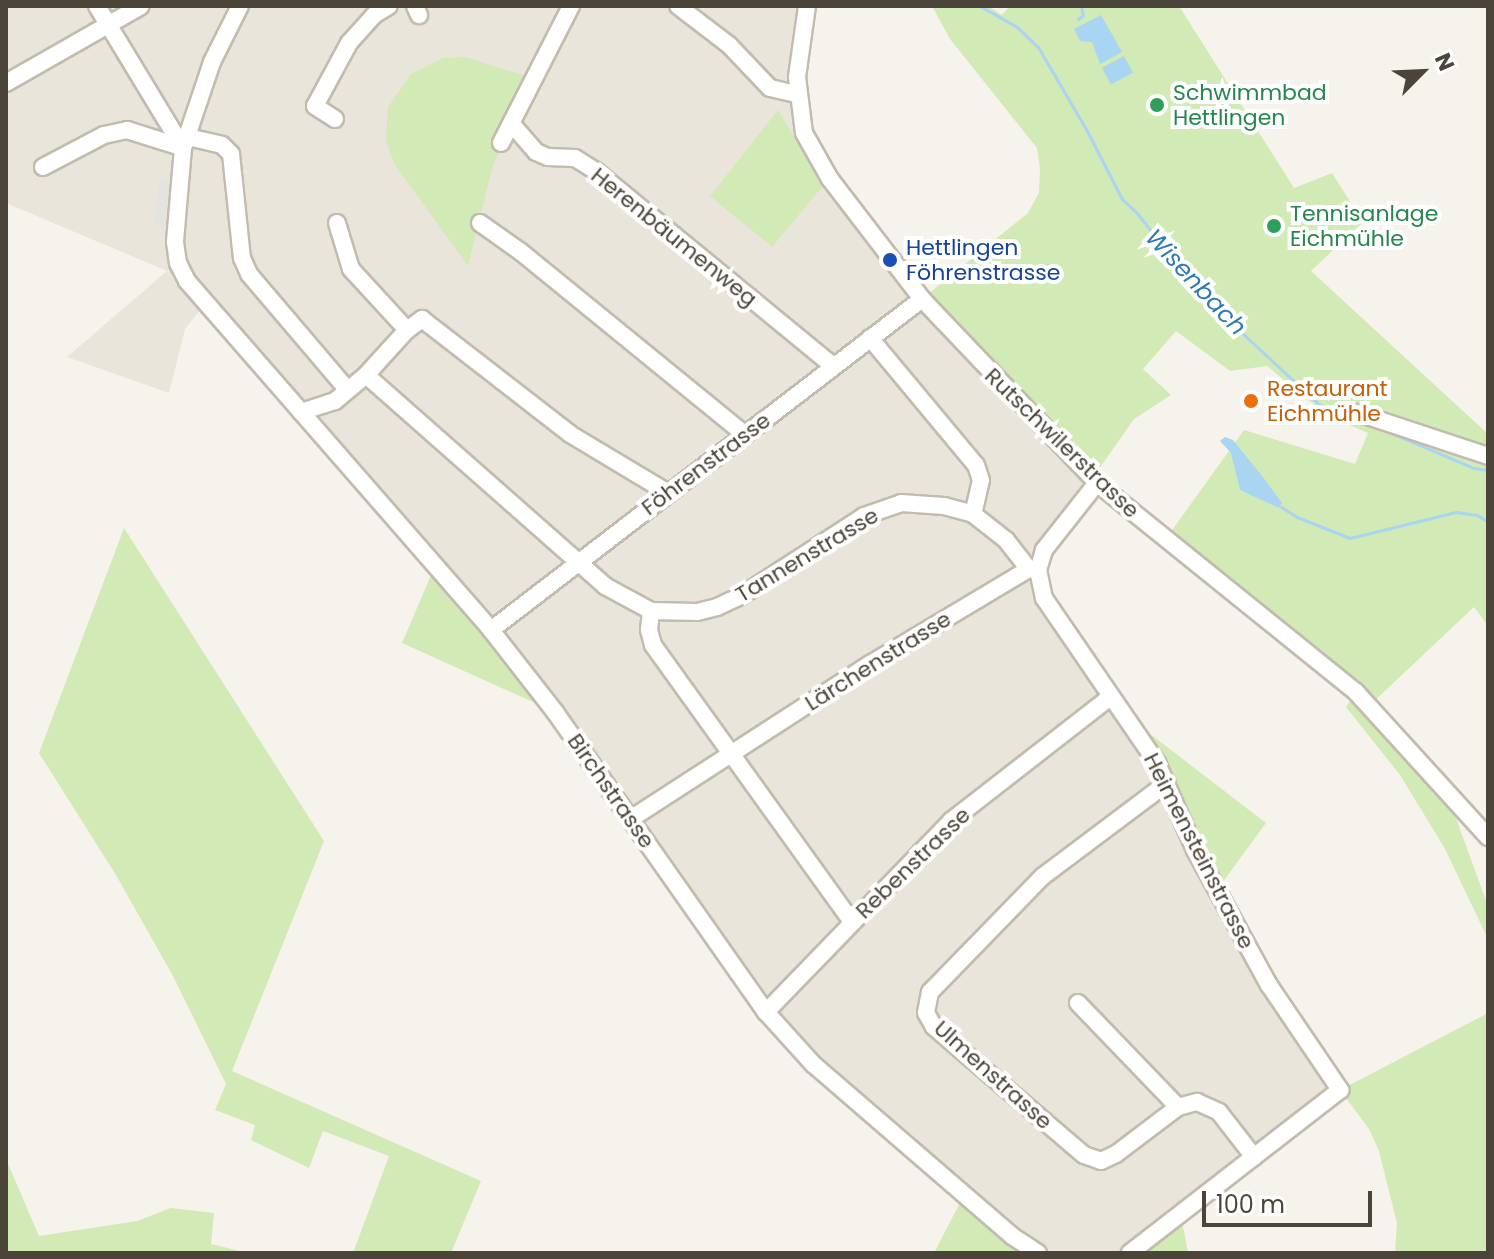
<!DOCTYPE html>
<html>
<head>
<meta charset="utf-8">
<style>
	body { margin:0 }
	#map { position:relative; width:1494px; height:1259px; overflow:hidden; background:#f6f3ec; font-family:Poppins,sans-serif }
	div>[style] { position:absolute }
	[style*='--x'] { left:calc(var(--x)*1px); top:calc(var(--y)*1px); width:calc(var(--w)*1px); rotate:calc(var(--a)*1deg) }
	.residential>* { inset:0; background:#eae5da }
	.green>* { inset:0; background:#d2eab5 }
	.parking>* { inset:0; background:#e5e3e0 }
	.water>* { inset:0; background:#a9d4f2; transform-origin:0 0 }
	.stream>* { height:3px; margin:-1.5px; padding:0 1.5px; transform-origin:1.5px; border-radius:1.5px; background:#a9d4f2 }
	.roads { filter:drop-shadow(2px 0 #c2bbae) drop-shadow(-2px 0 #c2bbae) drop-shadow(0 2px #c2bbae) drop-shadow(0 -2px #c2bbae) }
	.minor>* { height:16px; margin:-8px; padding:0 8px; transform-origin:8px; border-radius:8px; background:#fff }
	.dots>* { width:22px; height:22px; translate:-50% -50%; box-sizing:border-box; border:4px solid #fff; border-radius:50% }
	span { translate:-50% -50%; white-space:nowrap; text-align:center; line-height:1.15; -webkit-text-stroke:8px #fff; paint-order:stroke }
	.leisure-label { font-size:22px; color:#27864d }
	.left { translate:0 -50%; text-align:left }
	.street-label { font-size:22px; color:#4b4439 }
	.transit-label { font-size:22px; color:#164399 }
	.food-label { font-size:22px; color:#c56008 }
	.water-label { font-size:24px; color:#2e7ab2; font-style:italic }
	.frame { position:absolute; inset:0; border:8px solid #4b4439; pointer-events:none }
	.north { position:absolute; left:1382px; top:32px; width:80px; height:80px; -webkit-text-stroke:6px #fff; paint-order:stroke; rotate:66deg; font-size:22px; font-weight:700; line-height:32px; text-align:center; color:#4b4439 }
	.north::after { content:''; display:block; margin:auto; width:28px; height:36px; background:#4b4439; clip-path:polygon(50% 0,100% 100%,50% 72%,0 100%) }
	.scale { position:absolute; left:1202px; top:1191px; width:170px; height:36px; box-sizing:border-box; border:4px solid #4b4439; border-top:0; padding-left:10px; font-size:24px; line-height:28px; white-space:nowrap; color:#4b4439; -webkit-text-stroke:6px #fff; paint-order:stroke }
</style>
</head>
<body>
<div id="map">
	<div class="residential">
		<i style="clip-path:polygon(6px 6px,807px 6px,799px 114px,862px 224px,1097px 483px,1044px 550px,1044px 598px,1157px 763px,1195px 850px,1340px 1090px,1130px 1253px,1038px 1253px,813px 1064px,555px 712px,204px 305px,185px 329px,169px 393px,67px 357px,167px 271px,6px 203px)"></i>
	</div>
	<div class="green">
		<i style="clip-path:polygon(evenodd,932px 6px,988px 6px,1002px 15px,1010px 6px,1179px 6px,1294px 188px,1332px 173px,1363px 222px,1311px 271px,1488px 434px,1488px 626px,1474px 607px,1370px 705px,1453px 810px,1488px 906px,1488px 939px,1444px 847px,1400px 775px,1346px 707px,1356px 693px,1165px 540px,1244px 430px,1355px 464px,1368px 433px,1328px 416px,1267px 366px,1230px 371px,1176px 331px,1143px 369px,1171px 395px,1134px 419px,1092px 479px,922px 299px,1028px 213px,1039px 193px,1040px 168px,1037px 148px,950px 39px,932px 6px,1235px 466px,1281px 507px,1240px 490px,1235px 466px)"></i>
		<i style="clip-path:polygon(465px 57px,533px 78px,492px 168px,468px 266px,395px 165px,386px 141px,388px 107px,411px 74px,443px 58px)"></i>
		<i style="clip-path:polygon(778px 110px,823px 186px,772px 247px,710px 196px)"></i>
		<i style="clip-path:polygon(124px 528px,324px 841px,232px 1071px,481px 1181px,451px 1253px,353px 1253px,389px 1156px,323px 1131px,309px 1168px,251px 1140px,255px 1125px,215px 1110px,226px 1084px,173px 976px,116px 875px,39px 753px)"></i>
		<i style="clip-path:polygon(435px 566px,555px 712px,402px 643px)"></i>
		<i style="clip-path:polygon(1119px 710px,1266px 823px,1216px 891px,1195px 850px)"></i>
		<i style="clip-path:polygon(1488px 1013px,1488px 1253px,1395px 1253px,1397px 1223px,1379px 1151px,1369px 1129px,1340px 1090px)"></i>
		<i style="clip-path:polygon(6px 1159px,39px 1236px,137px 1221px,171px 1208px,214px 1213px,211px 1244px,248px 1253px,6px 1253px)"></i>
		<i style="clip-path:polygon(964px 1195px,1038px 1253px,934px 1253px)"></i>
		<i style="clip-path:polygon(1181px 1215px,1188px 1253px,1130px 1253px)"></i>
	</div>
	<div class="parking">
		<i style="clip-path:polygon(160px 177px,170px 183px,164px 229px,154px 223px)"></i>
	</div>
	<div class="water">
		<i style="clip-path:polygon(1101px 15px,1122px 52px,1100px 64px,1092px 42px,1080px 41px,1074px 29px)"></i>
		<i style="left:1124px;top:56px;width:19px;height:25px;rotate:62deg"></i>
		<i style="clip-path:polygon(1225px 437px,1233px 440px,1266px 481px,1282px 503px,1279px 508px,1240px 490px,1231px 453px,1220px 441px)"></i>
	</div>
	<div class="stream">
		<i style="--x:980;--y:6;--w:43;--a:29.6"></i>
		<i style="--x:1017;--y:27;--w:29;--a:44"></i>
		<i style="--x:1038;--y:47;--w:95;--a:59.7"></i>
		<i style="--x:1086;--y:129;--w:79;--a:62.8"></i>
		<i style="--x:1122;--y:199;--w:21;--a:43"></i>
		<i style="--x:1137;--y:213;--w:104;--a:52"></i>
		<i style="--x:1201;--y:295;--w:166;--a:42.8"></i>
		<i style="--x:1323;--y:408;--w:53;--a:19.8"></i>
		<i style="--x:1078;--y:19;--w:6;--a:-39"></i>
		<i style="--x:1083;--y:15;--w:9;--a:-103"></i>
		<i style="--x:1380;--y:428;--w:102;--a:23.1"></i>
		<i style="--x:1474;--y:468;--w:14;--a:8"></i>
		<i style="--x:1281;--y:507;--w:19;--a:32"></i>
		<i style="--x:1297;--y:517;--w:57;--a:21.6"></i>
		<i style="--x:1350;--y:538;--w:109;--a:-13.8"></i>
		<i style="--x:1456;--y:512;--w:21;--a:8"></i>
		<i style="--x:1477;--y:515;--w:13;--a:32"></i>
	</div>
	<div class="roads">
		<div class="minor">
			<i style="--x:97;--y:6;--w:166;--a:58.8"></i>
			<i style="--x:240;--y:6;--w:63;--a:116.6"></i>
			<i style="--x:212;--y:62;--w:91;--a:108.6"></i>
			<i style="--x:183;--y:148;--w:94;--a:94.9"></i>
			<i style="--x:175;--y:242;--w:21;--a:82"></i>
			<i style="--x:178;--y:263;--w:20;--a:63"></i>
			<i style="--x:187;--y:281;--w:463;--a:48.9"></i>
			<i style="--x:491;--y:630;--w:104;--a:52"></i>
			<i style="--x:555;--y:712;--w:367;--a:54.9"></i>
			<i style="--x:766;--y:1012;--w:70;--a:47.9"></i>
			<i style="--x:813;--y:1064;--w:263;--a:40.8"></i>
			<i style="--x:1012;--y:1236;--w:31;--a:33"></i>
			<i style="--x:415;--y:6;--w:10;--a:66"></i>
			<i style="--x:678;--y:6;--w:64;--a:37.4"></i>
			<i style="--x:729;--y:45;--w:59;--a:46.4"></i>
			<i style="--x:770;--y:88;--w:28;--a:13"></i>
			<i style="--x:807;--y:6;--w:72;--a:98"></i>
			<i style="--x:797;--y:77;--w:56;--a:82.9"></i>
			<i style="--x:804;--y:133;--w:53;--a:60.5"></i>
			<i style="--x:830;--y:179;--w:151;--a:52.5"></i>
			<i style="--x:922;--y:299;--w:254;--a:46.4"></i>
			<i style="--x:1097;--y:483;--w:333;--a:38.9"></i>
			<i style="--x:1356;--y:692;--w:196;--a:47.7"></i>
			<i style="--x:6;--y:83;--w:155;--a:-29.7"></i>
			<i style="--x:335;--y:119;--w:24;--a:-147"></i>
			<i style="--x:315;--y:106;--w:72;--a:-61.6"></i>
			<i style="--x:349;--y:43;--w:38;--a:-48"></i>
			<i style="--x:374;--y:15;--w:17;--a:-31"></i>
			<i style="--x:511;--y:123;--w:38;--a:49"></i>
			<i style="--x:536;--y:152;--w:13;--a:23"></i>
			<i style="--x:548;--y:157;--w:27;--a:2"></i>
			<i style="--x:575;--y:158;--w:26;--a:32"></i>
			<i style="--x:597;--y:172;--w:306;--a:39.4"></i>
			<i style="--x:188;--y:137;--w:35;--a:13"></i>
			<i style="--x:222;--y:145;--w:13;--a:45"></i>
			<i style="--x:231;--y:154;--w:105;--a:84"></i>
			<i style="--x:242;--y:258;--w:17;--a:66"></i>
			<i style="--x:249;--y:274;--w:151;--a:49.6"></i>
			<i style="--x:501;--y:143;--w:154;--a:-62.9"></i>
			<i style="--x:43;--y:167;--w:69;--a:-27.7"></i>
			<i style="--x:104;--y:135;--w:24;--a:-12"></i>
			<i style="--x:127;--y:130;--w:57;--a:17.5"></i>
			<i style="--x:337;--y:223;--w:48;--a:73.1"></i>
			<i style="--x:351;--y:269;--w:83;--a:47.4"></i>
			<i style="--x:480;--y:223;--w:50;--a:35.3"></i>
			<i style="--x:521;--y:252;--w:288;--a:39.2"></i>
			<i style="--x:870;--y:338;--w:165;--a:50.2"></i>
			<i style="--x:976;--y:465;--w:16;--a:72"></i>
			<i style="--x:981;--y:480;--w:35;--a:103"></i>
			<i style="--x:366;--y:375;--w:319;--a:41.4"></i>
			<i style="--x:605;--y:586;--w:52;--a:28.5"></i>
			<i style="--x:651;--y:611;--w:46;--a:1.2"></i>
			<i style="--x:697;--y:612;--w:21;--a:-14"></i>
			<i style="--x:717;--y:607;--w:26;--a:-25"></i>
			<i style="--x:741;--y:596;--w:147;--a:-33"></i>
			<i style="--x:864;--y:516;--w:39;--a:-19"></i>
			<i style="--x:901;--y:503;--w:43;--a:4"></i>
			<i style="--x:944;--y:506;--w:30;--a:15"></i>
			<i style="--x:973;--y:514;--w:42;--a:38.2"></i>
			<i style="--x:1006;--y:540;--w:37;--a:52"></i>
			<i style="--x:301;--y:412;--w:36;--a:-18"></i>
			<i style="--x:335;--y:401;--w:40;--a:-40"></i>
			<i style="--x:366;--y:375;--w:61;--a:-47.7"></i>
			<i style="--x:407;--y:330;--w:19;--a:-36"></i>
			<i style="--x:422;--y:319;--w:187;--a:37.8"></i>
			<i style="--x:570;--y:434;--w:114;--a:31"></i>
			<i style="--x:1358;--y:413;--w:137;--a:18.3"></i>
			<i style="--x:1038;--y:570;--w:29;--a:78"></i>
			<i style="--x:1044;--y:598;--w:200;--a:55.6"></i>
			<i style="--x:1157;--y:763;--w:95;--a:66.4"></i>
			<i style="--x:1195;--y:850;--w:154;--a:61.3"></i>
			<i style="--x:1269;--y:985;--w:127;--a:55.9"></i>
			<i style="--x:1340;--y:1090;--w:266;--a:142.2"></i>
			<i style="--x:651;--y:611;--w:19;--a:96"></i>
			<i style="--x:649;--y:630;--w:16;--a:75"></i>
			<i style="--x:653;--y:645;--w:341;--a:54.3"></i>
			<i style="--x:491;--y:630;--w:543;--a:-37.52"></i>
			<i style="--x:1167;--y:783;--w:155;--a:143.1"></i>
			<i style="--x:1043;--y:876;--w:162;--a:134.2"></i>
			<i style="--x:930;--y:992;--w:21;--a:101"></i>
			<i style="--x:926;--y:1013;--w:16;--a:60"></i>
			<i style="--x:934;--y:1027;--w:197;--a:40.5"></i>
			<i style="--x:1084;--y:1155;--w:18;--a:19"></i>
			<i style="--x:1101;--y:1161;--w:17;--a:-25"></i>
			<i style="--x:1116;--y:1154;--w:78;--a:-37.2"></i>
			<i style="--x:1178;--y:1107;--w:20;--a:-15"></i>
			<i style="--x:1197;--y:1102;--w:24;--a:24"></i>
			<i style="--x:1219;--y:1112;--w:57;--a:52.1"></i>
			<i style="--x:632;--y:818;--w:283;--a:-32.9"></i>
			<i style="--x:870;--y:664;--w:185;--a:-30.9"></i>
			<i style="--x:1029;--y:569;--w:9;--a:6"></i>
			<i style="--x:1038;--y:570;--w:21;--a:-73"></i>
			<i style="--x:1044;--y:550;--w:85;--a:-51.7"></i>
			<i style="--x:1078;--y:1003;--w:144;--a:46.1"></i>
			<i style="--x:766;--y:1012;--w:266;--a:-45.9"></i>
			<i style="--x:951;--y:821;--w:202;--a:-37.9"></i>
		</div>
	</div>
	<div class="dots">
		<i style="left:1157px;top:105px;background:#2e9e5b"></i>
		<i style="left:1274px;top:226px;background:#2e9e5b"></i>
		<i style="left:890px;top:260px;background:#1a4fb4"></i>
		<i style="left:1251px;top:401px;background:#e8710a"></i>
	</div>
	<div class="leisure-label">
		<span class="left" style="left:1173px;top:105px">Schwimmbad<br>Hettlingen</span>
		<span class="left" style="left:1290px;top:226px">Tennisanlage<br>Eichmühle</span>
	</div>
	<div class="street-label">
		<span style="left:674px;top:237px;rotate:39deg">Herenbäumenweg</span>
		<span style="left:1062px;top:443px;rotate:44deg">Rutschwilerstrasse</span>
		<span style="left:706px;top:464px;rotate:-37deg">Föhrenstrasse</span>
		<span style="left:807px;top:555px;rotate:-31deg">Tannenstrasse</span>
		<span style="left:878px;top:661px;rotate:-32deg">Lärchenstrasse</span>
		<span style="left:611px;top:791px;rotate:55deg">Birchstrasse</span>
		<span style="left:1199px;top:851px;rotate:63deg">Heimensteinstrasse</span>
		<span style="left:913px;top:863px;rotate:-44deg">Rebenstrasse</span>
		<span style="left:993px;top:1075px;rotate:42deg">Ulmenstrasse</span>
	</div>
	<div class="transit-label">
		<span class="left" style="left:906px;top:260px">Hettlingen<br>Föhrenstrasse</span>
	</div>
	<div class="food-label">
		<span class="left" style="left:1267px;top:401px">Restaurant<br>Eichmühle</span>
	</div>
	<div class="water-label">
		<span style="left:1196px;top:282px;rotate:47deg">Wisenbach</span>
	</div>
	<div class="frame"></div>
	<div class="north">N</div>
	<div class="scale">100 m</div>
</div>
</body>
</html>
